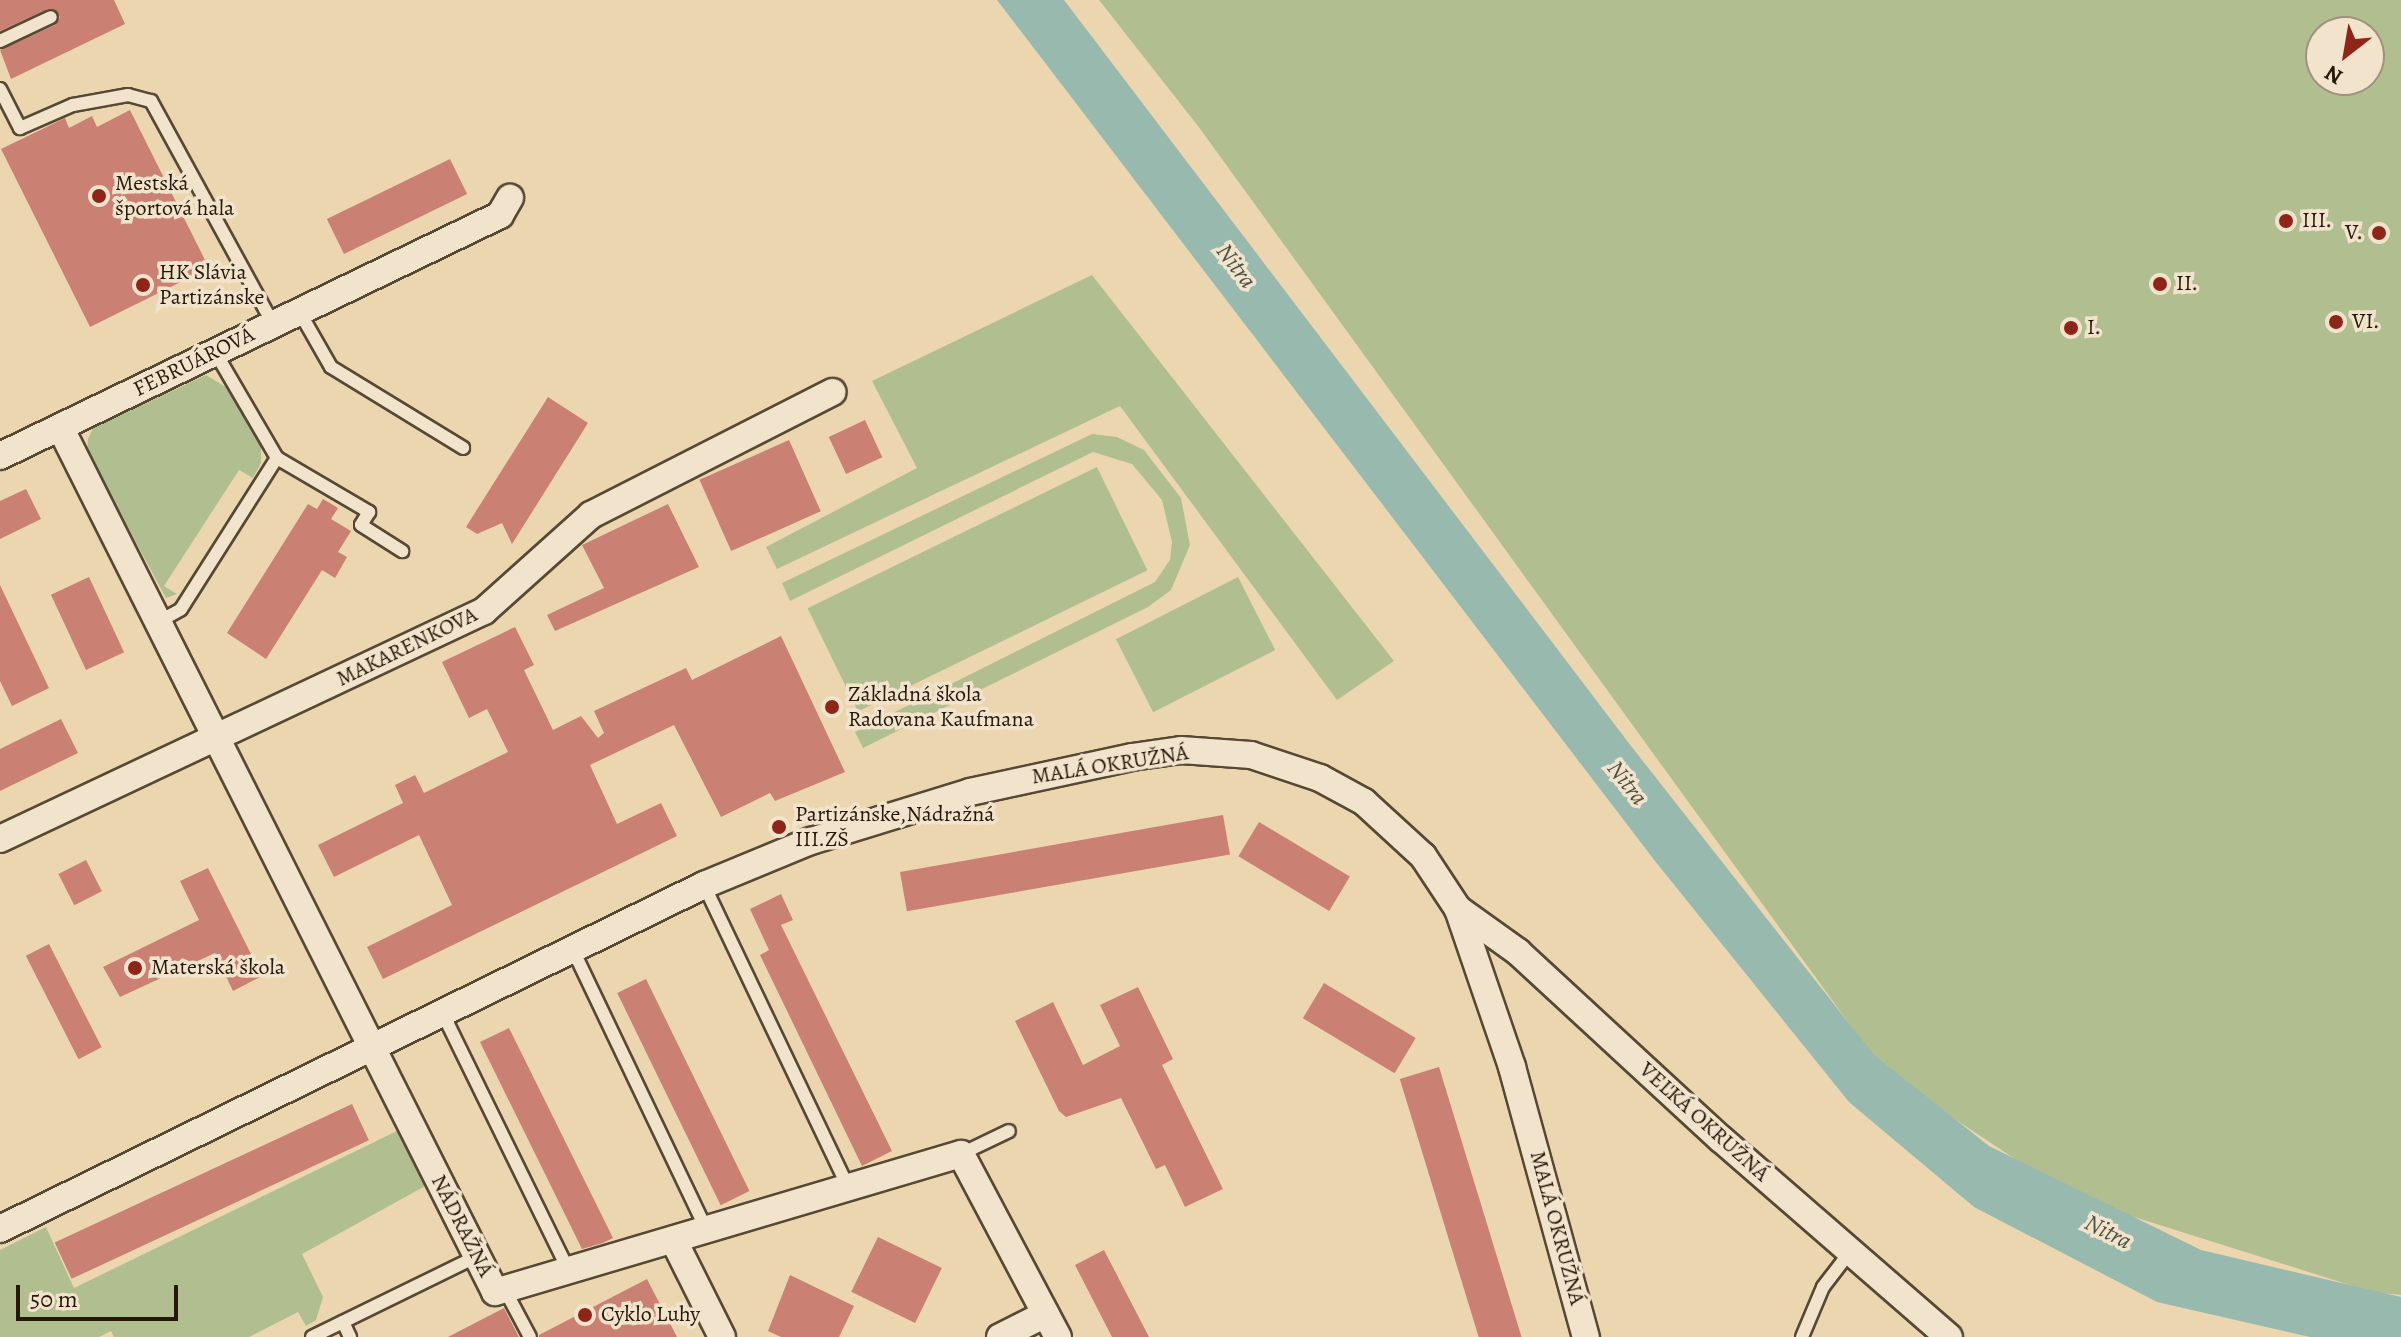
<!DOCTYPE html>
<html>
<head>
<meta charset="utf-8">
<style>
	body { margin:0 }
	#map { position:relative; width:2401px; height:1337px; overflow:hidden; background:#ebd6b0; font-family:Alegreya,serif }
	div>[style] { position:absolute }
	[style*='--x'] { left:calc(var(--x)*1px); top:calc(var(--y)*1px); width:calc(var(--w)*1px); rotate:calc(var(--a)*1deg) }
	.green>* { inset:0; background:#b1bf90; transform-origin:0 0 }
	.water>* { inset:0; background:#98b9ae }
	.building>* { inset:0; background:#ca8073; transform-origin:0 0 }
	.roads { filter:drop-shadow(2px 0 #574833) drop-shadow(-2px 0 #574833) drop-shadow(0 2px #574833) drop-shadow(0 -2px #574833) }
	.service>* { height:12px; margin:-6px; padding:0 6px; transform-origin:6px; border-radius:6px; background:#f2e4cc }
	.minor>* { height:26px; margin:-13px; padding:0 13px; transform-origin:13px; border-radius:13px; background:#f2e4cc }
	.dots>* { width:22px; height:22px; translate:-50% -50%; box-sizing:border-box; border:4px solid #f2e4cc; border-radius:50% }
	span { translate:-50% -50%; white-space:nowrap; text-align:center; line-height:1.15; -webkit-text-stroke:7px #f2e4cc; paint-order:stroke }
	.poi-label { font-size:22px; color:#261809 }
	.left { translate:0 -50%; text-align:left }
	.right { translate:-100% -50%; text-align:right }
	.street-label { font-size:22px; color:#261809 }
	.water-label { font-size:24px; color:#4e5043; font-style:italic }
	.north { position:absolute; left:2305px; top:16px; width:80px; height:80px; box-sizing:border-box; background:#f2e4cc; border:2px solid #a0927e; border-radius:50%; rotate:211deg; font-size:22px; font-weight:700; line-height:32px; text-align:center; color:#261809 }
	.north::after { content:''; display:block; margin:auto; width:28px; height:36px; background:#8f2418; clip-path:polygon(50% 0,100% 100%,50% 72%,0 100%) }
	.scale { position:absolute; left:16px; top:1285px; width:162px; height:36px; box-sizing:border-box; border:4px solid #261809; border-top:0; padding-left:10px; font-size:24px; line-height:28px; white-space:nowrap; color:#261809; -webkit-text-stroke:6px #f2e4cc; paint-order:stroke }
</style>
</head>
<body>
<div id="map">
	<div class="green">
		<i style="clip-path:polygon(evenodd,1099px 0,2401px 0,2401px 1295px,2372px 1292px,2074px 1198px,1885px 1073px,1198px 126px,1099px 0,2321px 32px,2369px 32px,2369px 80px,2321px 80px,2321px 32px)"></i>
		<i style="clip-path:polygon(1092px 275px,1394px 661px,1337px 700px,1120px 406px,777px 569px,766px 547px,917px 468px,872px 381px)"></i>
		<i style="clip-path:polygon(206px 375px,229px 389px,261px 445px,261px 463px,253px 478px,239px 470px,164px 586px,177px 594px,166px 598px,87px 452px,88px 439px,93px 428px)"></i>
		<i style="clip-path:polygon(1092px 434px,1117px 437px,1144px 450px,1181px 498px,1190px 545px,1171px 590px,1148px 607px,863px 748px,855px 732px,1155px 582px,1170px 560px,1172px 542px,1162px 500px,1132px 464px,1093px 452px,790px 601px,782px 583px)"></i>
		<i style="left:1097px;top:467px;width:115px;height:322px;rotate:64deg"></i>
		<i style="left:1238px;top:577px;width:82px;height:137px;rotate:63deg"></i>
		<i style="clip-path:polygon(401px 1129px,427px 1185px,302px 1254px,323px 1297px,316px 1320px,306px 1326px,298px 1312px,249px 1337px,114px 1337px,111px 1331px,99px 1337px,0 1337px,0 1250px,46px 1227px,74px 1288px)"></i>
	</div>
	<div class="water">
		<i style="clip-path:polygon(997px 0,1064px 0,1631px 746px,1874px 1055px,1989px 1146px,2201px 1250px,2401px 1297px,2401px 1337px,2310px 1337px,2157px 1302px,1974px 1207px,1849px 1102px,1655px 861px)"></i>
	</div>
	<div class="building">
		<i style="clip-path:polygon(0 0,114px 0,125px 24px,11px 79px,0 50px,55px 25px,60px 17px,48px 9px,0 31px)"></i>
		<i style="clip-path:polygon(130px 110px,209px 268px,90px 327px,1px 149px,65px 118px,69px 128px,92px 116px,97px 127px)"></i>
		<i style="left:450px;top:159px;width:39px;height:137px;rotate:64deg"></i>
		<i style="clip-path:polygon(548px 397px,588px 423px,512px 544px,502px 523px,477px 534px,466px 527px)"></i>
		<i style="left:865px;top:420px;width:41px;height:40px;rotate:65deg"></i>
		<i style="left:789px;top:440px;width:78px;height:98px;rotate:66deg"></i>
		<i style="clip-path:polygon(26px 489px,41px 519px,0 539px,0 501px)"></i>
		<i style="clip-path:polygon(323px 499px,338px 508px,331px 519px,351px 531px,338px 552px,347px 557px,335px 578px,322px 570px,266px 659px,227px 633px,308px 504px,317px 509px)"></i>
		<i style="clip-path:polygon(668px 504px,699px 567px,555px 631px,547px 615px,604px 588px,582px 545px)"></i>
		<i style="left:89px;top:577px;width:83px;height:42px;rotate:65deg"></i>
		<i style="clip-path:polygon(0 585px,49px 688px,12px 706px,0 681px)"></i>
		<i style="clip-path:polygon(515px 627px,534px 665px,524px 670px,553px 730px,581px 716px,598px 738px,604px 733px,594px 711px,686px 668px,692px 680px,781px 636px,845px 772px,775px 801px,770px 793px,721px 817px,674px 725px,590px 765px,617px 824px,661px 803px,677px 836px,383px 979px,367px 947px,452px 905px,419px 835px,334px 877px,318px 845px,403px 803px,395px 785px,415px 775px,424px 793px,508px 752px,487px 709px,469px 718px,442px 662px)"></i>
		<i style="clip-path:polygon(61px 719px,78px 753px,0 791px,0 749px)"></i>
		<i style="left:1223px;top:815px;width:40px;height:328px;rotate:80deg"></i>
		<i style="left:1259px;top:822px;width:106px;height:40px;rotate:31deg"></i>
		<i style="left:86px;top:860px;width:35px;height:31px;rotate:63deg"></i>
		<i style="clip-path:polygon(208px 868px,262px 976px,233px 991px,215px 953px,120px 997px,103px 967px,199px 920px,180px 881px)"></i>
		<i style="clip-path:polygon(781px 894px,793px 920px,781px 925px,892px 1151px,862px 1166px,760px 955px,769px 950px,750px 909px)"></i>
		<i style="left:49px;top:944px;width:116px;height:26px;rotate:63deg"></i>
		<i style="left:646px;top:979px;width:236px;height:32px;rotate:64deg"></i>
		<i style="left:1324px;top:983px;width:107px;height:41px;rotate:31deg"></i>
		<i style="clip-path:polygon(1138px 987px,1173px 1059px,1162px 1065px,1223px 1189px,1185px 1207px,1165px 1165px,1156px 1169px,1121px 1098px,1066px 1117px,1059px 1111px,1015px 1021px,1053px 1002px,1083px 1065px,1120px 1046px,1100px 1005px)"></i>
		<i style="clip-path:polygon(509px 1028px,613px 1238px,603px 1243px,582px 1249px,480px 1042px)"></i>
		<i style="left:1439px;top:1067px;width:283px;height:41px;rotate:73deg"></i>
		<i style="left:352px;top:1104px;width:40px;height:328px;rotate:65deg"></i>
		<i style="left:878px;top:1237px;width:71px;height:61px;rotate:26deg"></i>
		<i style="clip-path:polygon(1104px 1250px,1149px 1337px,1112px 1337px,1075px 1265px)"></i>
		<i style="clip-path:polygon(790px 1275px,854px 1306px,839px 1337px,781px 1337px,768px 1331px)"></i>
		<i style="clip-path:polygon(647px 1279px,677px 1337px,539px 1337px,539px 1335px)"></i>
		<i style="clip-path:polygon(504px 1308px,519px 1337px,448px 1337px)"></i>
	</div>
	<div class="roads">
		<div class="service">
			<i style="--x:0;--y:41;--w:56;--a:-25.2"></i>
			<i style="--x:0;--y:89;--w:44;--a:62.9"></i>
			<i style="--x:20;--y:128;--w:58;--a:-23.5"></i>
			<i style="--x:73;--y:105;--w:56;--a:-10.3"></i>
			<i style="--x:128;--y:95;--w:24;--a:15"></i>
			<i style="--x:151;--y:101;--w:254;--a:61.3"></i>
			<i style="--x:299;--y:311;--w:64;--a:60.3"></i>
			<i style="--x:331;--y:367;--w:155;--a:31.5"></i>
			<i style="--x:277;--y:458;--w:107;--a:30.4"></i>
			<i style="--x:369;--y:512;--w:15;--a:122"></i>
			<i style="--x:361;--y:525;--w:49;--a:32.4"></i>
			<i style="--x:158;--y:622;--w:26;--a:-29"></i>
			<i style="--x:181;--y:609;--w:179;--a:-57.6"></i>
			<i style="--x:277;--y:458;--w:123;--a:-120.3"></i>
			<i style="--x:704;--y:885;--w:337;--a:64.5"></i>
			<i style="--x:573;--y:950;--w:311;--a:64.5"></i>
			<i style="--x:443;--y:1014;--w:286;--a:63.9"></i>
			<i style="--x:961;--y:1154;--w:53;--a:-25.6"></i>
			<i style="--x:505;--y:1290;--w:53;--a:62"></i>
			<i style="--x:343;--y:1322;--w:17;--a:65"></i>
			<i style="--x:312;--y:1337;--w:184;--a:-26.1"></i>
			<i style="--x:1802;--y:1337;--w:54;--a:-67.2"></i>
			<i style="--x:1823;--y:1287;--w:44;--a:-52.4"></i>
		</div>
		<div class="minor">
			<i style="--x:60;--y:427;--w:968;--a:63.3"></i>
			<i style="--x:495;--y:1292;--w:486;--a:-16.5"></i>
			<i style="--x:961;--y:1154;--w:207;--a:62.1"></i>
			<i style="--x:0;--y:456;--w:555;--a:-25.73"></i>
			<i style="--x:500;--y:215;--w:20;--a:-60"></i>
			<i style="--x:0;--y:839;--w:535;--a:-25.22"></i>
			<i style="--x:484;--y:611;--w:144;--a:-41.9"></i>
			<i style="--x:591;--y:515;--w:271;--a:-27"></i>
			<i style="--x:1458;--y:909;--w:74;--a:35.6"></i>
			<i style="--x:1518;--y:952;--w:276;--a:42.7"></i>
			<i style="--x:1721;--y:1139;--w:302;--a:41"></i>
			<i style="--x:0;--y:1229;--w:784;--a:-26.04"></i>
			<i style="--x:704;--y:885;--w:116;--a:-22.4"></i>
			<i style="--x:811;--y:841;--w:166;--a:-17.1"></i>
			<i style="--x:970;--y:792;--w:166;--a:-12.2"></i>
			<i style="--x:1132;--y:757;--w:49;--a:-8.1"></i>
			<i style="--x:1181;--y:750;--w:70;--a:4.1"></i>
			<i style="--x:1251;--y:755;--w:73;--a:18.4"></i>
			<i style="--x:1320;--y:778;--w:50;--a:28.6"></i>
			<i style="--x:1364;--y:802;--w:80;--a:42.5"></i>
			<i style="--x:1423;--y:856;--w:64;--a:56.6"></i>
			<i style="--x:1458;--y:909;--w:167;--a:71.1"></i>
			<i style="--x:1512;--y:1067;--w:280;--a:74.7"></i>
			<i style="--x:674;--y:1241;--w:107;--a:63.4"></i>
			<i style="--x:1000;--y:1337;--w:51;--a:-26.6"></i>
		</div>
	</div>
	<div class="dots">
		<i style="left:99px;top:196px;background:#8f2418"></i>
		<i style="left:2286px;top:221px;background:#8f2418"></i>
		<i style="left:2379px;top:233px;background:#8f2418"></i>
		<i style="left:2160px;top:284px;background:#8f2418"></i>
		<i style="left:143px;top:285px;background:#8f2418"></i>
		<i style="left:2336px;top:322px;background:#8f2418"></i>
		<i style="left:2071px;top:328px;background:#8f2418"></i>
		<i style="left:832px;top:707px;background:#8f2418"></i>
		<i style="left:779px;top:827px;background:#8f2418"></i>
		<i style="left:135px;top:968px;background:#8f2418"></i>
		<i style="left:585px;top:1315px;background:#8f2418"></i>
	</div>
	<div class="poi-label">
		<span class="left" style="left:115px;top:196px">Mestská<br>športová hala</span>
		<span class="left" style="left:2302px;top:221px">III.</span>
		<span class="right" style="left:2363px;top:233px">V.</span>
		<span class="left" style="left:159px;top:285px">HK Slávia<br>Partizánske</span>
		<span class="left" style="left:2176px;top:284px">II.</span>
		<span class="left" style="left:2352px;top:322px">VI.</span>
		<span class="left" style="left:2087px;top:328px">I.</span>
		<span class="left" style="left:848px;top:707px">Základná škola<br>Radovana Kaufmana</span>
		<span class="left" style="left:795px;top:827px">Partizánske,Nádražná<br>III.ZŠ</span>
		<span class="left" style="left:151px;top:968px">Materská škola</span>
		<span class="left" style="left:601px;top:1315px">Cyklo Luhy</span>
	</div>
	<div class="street-label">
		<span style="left:194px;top:362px;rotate:-26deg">FEBRUÁROVÁ</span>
		<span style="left:407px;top:647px;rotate:-26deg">MAKARENKOVA</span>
		<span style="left:1110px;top:765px;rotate:-9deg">MALÁ OKRUŽNÁ</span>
		<span style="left:1704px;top:1122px;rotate:42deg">VEĽKÁ OKRUŽNÁ</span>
		<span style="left:462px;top:1226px;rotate:63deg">NÁDRAŽNÁ</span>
		<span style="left:1557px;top:1228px;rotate:75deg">MALÁ OKRUŽNÁ</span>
	</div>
	<div class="water-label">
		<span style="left:1236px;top:266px;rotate:53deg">Nitra</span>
		<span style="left:1627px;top:783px;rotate:52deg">Nitra</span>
		<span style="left:2108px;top:1232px;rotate:27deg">Nitra</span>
	</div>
	<div class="north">N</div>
	<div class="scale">50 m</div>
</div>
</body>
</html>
